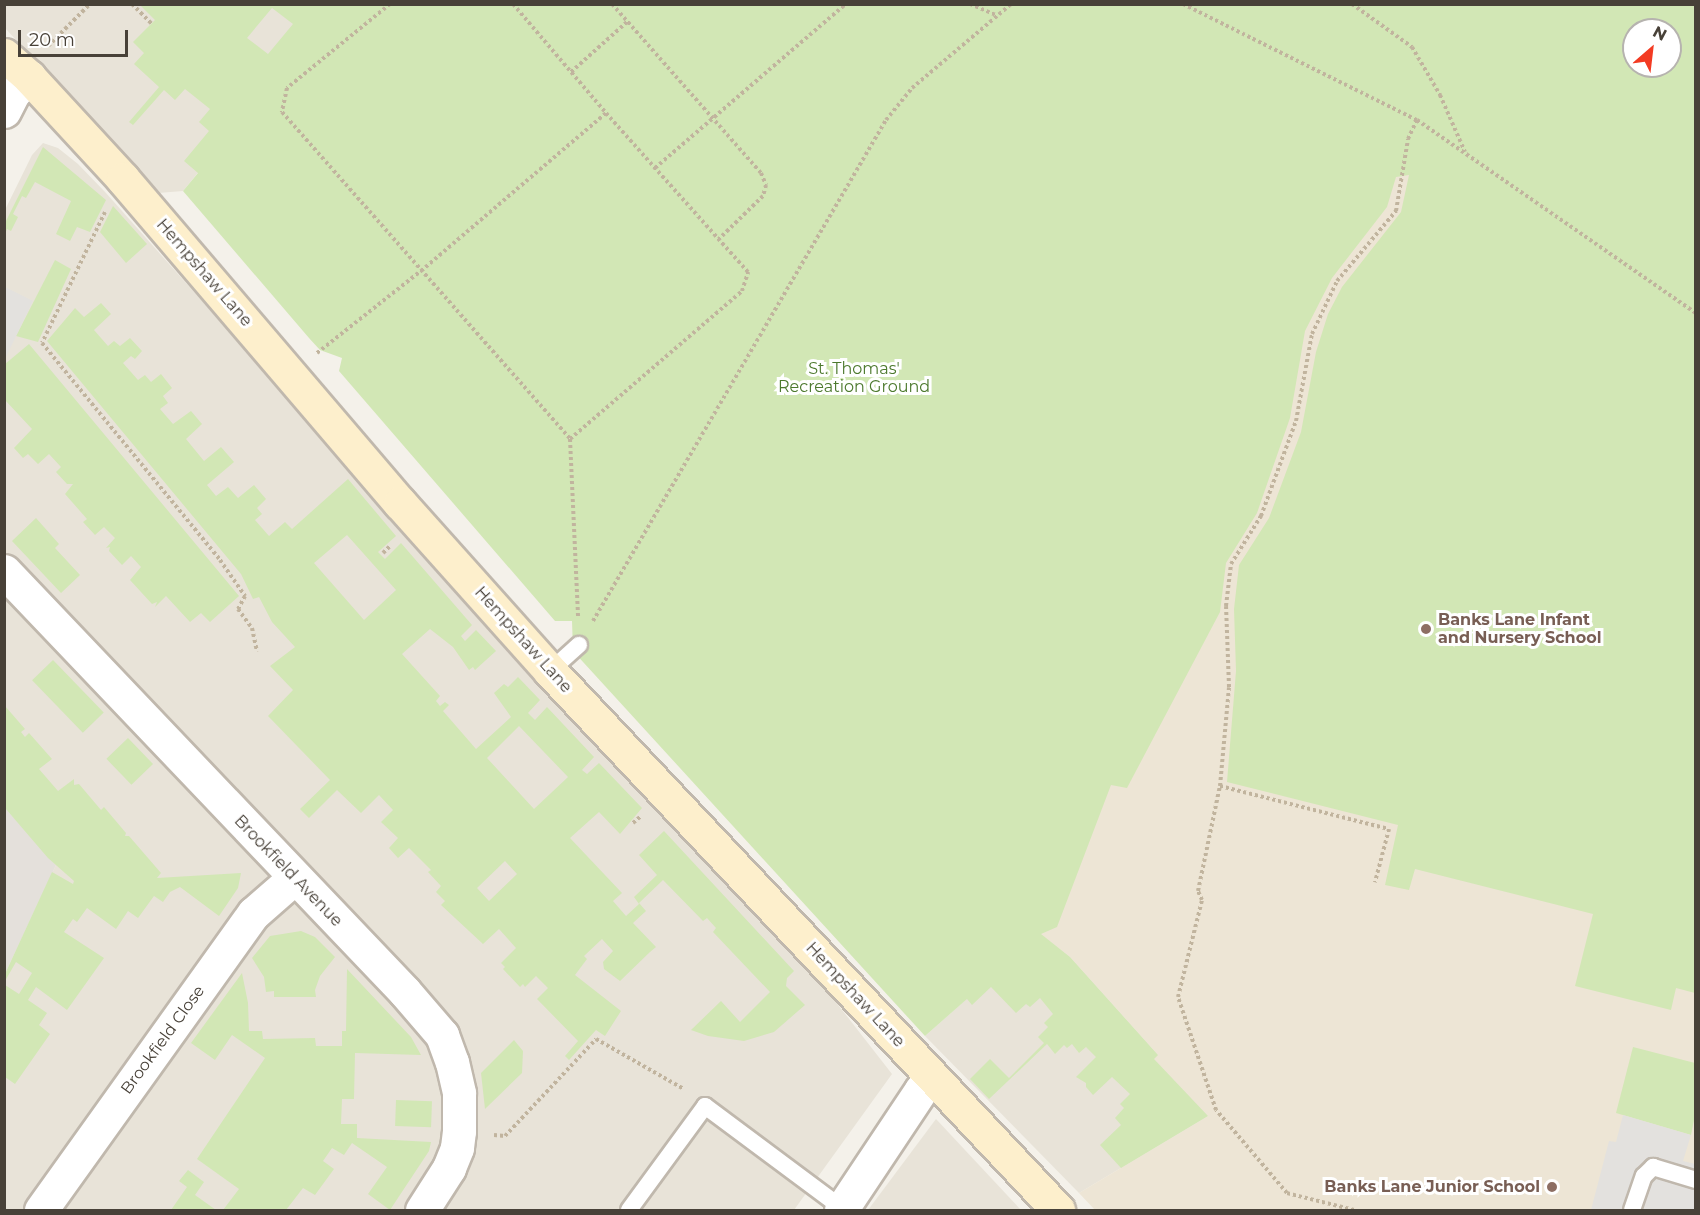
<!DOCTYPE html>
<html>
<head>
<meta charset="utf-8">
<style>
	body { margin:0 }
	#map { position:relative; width:1700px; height:1215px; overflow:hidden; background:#f4f1ea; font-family:Montserrat,sans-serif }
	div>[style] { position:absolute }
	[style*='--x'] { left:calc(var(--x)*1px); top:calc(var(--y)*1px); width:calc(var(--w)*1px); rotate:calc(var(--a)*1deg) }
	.residential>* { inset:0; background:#e8e3d8 }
	.industrial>* { inset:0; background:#e4e0db }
	.education>* { inset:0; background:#ede5d5 }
	.green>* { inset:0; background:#d2e7b5; transform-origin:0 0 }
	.parking>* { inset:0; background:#e3e1de }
	.path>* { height:4px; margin-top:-2px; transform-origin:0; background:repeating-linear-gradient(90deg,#c1b49e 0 3px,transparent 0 6px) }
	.roads { filter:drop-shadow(2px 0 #c0b8ad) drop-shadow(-2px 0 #c0b8ad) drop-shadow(0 2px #c0b8ad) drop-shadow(0 -2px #c0b8ad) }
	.lane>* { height:16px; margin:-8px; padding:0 8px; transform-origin:8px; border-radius:8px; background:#fff }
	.street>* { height:33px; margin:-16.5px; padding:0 16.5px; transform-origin:16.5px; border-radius:16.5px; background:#fff }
	.secondary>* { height:33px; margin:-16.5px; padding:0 16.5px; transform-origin:16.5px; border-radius:16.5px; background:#fdefcc }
	.dots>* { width:16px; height:16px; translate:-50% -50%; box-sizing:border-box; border:3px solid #fff; border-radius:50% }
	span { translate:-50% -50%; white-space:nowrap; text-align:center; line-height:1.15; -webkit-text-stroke:6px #fff; paint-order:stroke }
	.street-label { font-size:16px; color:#484138 }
	.park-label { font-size:16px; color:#4c792d }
	.education-label { font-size:16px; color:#785e54; font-weight:700 }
	.left { translate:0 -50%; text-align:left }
	.right { translate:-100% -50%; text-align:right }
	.frame { position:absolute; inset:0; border:6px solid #484138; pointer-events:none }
	.north { position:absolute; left:1622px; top:18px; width:60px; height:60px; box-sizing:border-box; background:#fff; border:2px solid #b6b3af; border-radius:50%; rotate:28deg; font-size:16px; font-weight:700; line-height:24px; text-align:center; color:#484138 }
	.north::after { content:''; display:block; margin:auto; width:21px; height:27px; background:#f33b23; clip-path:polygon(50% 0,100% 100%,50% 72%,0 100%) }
	.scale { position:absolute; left:18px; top:30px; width:110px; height:27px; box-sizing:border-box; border:3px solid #484138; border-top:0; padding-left:8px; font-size:18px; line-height:21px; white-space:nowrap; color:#484138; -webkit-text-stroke:4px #fff; paint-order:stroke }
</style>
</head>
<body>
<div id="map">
	<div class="residential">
		<i style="clip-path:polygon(4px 5px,291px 5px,318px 26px,183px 191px,158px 193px,5px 28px)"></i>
		<i style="clip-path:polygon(43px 143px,58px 148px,78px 164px,106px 193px,498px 634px,800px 956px,892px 1074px,794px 1210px,5px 1210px,5px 974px,56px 865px,5px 808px,4px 212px,32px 155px)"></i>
		<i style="clip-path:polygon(1040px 934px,1070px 957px,1158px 1055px,1208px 1116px,1079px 1193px,925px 1036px)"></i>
		<i style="clip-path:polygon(936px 1119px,1021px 1210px,868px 1210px)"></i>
	</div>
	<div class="industrial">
		<i style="clip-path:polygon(5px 808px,56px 865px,5px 974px)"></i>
	</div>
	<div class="education">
		<i style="clip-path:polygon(1358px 102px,1695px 324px,1695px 1210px,1095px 1210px,1079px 1193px,1208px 1116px,1154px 1059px,1158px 1055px,1070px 957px,1040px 934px)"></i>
	</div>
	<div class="green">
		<i style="clip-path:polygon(evenodd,140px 5px,1695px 5px,1695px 993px,1676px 988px,1671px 1010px,1575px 986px,1593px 914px,1415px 869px,1409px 890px,1385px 885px,1398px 825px,1227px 782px,1236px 671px,1234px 609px,1239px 565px,1269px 518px,1301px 432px,1316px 352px,1328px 314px,1342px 287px,1401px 212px,1409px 175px,1396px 177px,1387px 207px,1332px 278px,1305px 331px,1290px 418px,1257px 513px,1226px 563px,1220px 612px,1127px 788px,1111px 785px,1057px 927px,1041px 934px,1070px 957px,1158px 1055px,1154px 1059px,1208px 1116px,1121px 1168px,1100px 1145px,1121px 1125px,1115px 1118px,1124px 1108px,1120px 1104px,1130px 1094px,1112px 1077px,1093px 1095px,1086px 1087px,1086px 1083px,1076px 1077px,1096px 1057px,1086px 1047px,1079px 1053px,1072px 1044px,1067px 1048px,1064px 1045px,1055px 1054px,1047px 1044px,989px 1099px,970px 1079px,990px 1059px,1009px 1078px,1044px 1043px,1038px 1037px,1048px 1027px,1044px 1023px,1053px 1014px,1040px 998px,1030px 1007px,1026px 1004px,1016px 1013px,991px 987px,972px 1005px,967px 999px,925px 1036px,573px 651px,572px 621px,555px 621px,339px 371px,342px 358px,320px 350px,309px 338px,183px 191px,198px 173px,184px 161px,209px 131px,199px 122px,210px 109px,185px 89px,175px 100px,164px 90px,133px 125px,129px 122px,159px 87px,134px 64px,144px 53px,133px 42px,155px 20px,140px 5px,272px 8px,293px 24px,268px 54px,247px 38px,272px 8px,140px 5px,1634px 30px,1670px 30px,1670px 66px,1634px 66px,1634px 30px)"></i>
		<i style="clip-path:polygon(43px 147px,106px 200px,90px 232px,77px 227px,70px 241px,56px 234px,71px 201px,35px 182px,26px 198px,22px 196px,13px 214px,18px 217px,11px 231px,7px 229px,5px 234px,5px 223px)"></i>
		<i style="clip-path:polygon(113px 206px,147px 244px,126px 263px,100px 232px)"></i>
		<i style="clip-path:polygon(55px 260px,71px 269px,38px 342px,16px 336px)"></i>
		<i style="clip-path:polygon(evenodd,101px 303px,111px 314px,94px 330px,108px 346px,114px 341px,120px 346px,130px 338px,142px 351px,135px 359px,131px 356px,123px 363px,138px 380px,145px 375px,151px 382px,161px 374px,172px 388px,163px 396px,168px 403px,160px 409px,173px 424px,191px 411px,202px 424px,186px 439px,204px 461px,221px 447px,234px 462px,207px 485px,216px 496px,228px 487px,238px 498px,254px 485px,266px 499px,257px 508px,262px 514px,255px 520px,269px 536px,285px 522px,292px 529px,348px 479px,396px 536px,378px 552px,385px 559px,401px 543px,472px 625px,461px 636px,465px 641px,476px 630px,496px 651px,475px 670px,473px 667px,469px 670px,453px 647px,430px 629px,402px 654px,440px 696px,436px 701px,440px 706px,445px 702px,449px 705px,443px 711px,476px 749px,511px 717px,494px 693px,504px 684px,508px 687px,518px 677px,540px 700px,528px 713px,535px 720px,547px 707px,594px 757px,582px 770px,587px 774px,599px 763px,642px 808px,620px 834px,599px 812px,570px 838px,622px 893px,613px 901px,626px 916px,639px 904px,634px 897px,657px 875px,639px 855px,664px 831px,794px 971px,787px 978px,786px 986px,805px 1005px,774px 1032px,744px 1041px,708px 1036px,691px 1030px,721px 1001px,740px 1022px,770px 992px,713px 932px,716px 928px,707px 918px,703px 921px,663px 880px,639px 903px,646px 911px,633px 923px,656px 947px,650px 952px,620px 981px,604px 969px,603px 962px,613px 951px,602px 939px,584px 956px,587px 959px,575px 975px,621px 1011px,605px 1036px,596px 1030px,569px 1060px,565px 1056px,578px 1041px,537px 999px,548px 988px,536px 976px,525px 987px,523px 984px,520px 987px,503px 969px,505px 967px,501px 963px,516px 948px,499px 929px,483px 944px,441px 905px,445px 901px,436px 892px,441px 886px,428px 872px,431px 870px,409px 848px,398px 858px,389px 848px,398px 838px,381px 822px,393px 810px,379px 795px,361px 813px,337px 790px,309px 818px,300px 809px,330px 780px,268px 716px,293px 690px,270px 666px,295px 647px,272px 622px,259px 597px,253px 599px,241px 574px,47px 341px,75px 308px,84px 317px,101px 303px,347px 535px,396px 590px,364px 620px,314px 563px,347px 535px,101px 303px,519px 726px,568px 777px,534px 809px,487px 758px,519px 726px,101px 303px,505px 861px,517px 874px,489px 901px,477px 888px,505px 861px)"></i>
		<i style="clip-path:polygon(29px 344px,239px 596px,210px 622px,201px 613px,190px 622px,166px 596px,155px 607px,157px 602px,152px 604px,130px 580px,141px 567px,131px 556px,122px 565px,109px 551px,110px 547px,106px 548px,115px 538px,104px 527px,95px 535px,83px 522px,87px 519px,65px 494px,73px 484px,67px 484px,56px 472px,61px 467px,49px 454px,38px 464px,28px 454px,23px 458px,14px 448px,32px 429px,5px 400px,5px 364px)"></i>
		<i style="clip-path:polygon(36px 518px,59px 544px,55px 548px,80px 575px,61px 593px,12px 541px)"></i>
		<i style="left:53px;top:660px;width:73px;height:29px;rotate:46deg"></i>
		<i style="clip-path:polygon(5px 706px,25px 729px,21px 732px,25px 737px,29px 733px,52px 759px,39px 769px,58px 791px,74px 779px,74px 785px,79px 784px,101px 810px,104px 807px,126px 833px,125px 836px,129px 836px,161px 873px,157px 878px,241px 873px,238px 888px,219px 916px,180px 887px,170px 892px,163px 902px,154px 896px,138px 918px,128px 911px,116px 929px,87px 908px,77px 922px,73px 919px,64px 932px,104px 958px,67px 1010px,36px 987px,28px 1000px,47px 1013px,39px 1025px,50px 1034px,15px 1084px,5px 1077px,5px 985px,19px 994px,32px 973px,16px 962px,5px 981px,5px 974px,52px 872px,73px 884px,74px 881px,48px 858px,5px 808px)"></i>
		<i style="left:128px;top:738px;width:36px;height:30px;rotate:46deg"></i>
		<i style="clip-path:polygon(301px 931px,315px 937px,335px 957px,320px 976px,315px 990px,316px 997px,274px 997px,274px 991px,266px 992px,264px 977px,252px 958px,270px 936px)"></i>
		<i style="clip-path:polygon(347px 969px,411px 1037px,421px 1055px,355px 1053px,354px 1099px,342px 1099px,341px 1124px,357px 1124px,357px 1138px,431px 1142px,429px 1151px,390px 1210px,368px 1194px,387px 1167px,352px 1143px,344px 1155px,332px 1148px,323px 1161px,334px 1169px,315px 1195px,303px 1188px,286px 1210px,223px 1210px,239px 1189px,197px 1159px,265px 1058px,232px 1035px,215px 1060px,191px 1043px,242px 973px,248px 1003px,249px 1031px,262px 1031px,263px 1039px,315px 1038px,316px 1046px,342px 1046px,342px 1031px,346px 1031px)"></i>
		<i style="clip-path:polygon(514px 1040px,523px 1051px,522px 1073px,485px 1109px,481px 1073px)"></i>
		<i style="clip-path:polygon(1633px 1047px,1695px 1063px,1695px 1115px,1691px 1135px,1616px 1113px)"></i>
		<i style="left:396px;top:1100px;width:36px;height:26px;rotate:2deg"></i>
		<i style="clip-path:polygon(188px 1170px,204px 1182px,195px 1195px,216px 1210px,171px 1210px,187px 1187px,179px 1181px)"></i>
	</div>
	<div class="parking">
		<i style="clip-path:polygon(5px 287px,33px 301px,5px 359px,4px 359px)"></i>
		<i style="clip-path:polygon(1623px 1115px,1691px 1135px,1683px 1161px,1695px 1164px,1695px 1210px,1591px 1210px,1609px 1141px,1616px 1142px)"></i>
	</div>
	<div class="path">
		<i style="--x:132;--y:4;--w:28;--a:45"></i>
		<i style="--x:390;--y:4;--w:133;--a:140.8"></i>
		<i style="--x:287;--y:88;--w:25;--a:102"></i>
		<i style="--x:282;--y:112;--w:436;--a:48.6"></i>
		<i style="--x:570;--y:439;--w:179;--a:87.4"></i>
		<i style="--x:513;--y:4;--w:143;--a:49.5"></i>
		<i style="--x:612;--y:4;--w:225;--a:48.6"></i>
		<i style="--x:761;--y:173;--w:13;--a:67"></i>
		<i style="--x:766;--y:185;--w:11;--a:105"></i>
		<i style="--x:763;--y:196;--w:62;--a:135.7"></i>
		<i style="--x:970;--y:4;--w:30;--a:23"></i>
		<i style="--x:1183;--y:4;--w:261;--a:26.4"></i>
		<i style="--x:1417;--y:120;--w:339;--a:34.7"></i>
		<i style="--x:1352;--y:4;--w:74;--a:35.6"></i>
		<i style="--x:1412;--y:47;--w:56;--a:59.7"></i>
		<i style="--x:1440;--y:95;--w:62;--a:66.3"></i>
		<i style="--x:48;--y:46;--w:59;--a:-45"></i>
		<i style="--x:571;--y:72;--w:75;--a:-41.8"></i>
		<i style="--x:105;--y:212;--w:145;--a:115.7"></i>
		<i style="--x:42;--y:343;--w:281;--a:50.6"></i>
		<i style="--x:220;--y:560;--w:44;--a:55.2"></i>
		<i style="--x:245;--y:596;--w:15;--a:118"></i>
		<i style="--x:238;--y:609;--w:24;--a:54"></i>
		<i style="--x:252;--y:628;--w:24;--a:78"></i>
		<i style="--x:317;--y:353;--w:132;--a:-38.3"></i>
		<i style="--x:421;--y:271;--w:243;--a:-40.5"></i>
		<i style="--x:606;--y:113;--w:74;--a:48.3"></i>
		<i style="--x:655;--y:168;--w:252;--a:-40.7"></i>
		<i style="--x:570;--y:439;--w:227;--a:-40.7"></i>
		<i style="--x:742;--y:291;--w:20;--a:-72"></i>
		<i style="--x:748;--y:272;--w:140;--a:-131.8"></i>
		<i style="--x:383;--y:553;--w:11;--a:-45"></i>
		<i style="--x:593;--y:621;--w:580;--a:-59.68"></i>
		<i style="--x:886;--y:120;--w:41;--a:-50.9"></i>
		<i style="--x:912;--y:88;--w:130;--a:-40.3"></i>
		<i style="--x:1220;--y:786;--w:174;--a:14.3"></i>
		<i style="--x:1389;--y:829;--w:55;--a:104.8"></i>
		<i style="--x:633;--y:823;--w:11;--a:-41"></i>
		<i style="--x:494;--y:1135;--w:11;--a:5"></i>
		<i style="--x:505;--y:1136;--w:133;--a:-46.8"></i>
		<i style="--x:596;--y:1039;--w:101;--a:29.6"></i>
		<i style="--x:1354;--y:1210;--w:69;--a:-165.8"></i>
		<i style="--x:1287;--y:1193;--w:109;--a:-130.5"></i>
		<i style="--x:1216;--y:1110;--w:119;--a:-108.6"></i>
		<i style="--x:1178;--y:997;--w:100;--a:-76.1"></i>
		<i style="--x:1202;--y:900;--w:10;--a:-114"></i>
		<i style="--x:1198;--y:891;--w:107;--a:-78.2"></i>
		<i style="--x:1220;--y:786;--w:99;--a:-84.8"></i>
		<i style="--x:1229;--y:687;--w:81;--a:-92.1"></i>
		<i style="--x:1226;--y:606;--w:42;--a:-83.2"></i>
		<i style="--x:1231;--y:564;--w:57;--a:-58"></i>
		<i style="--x:1261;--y:516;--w:101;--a:-69.8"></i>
		<i style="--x:1296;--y:421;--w:88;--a:-79.6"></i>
		<i style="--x:1312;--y:334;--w:59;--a:-64.7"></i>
		<i style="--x:1337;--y:281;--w:92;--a:-49.9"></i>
		<i style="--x:1396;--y:211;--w:73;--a:-80.5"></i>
		<i style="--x:1408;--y:139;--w:21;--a:-65"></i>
	</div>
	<div class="roads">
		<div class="lane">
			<i style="--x:550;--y:671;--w:39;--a:-42"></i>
			<i style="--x:629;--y:1210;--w:129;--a:-53.8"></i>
			<i style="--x:705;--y:1106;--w:171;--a:36.7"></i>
			<i style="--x:1632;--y:1210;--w:36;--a:-71"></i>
			<i style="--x:1644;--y:1176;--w:13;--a:-45"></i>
			<i style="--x:1653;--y:1167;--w:45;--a:16.8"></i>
		</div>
		<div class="street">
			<i style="--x:4;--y:111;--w:20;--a:-63"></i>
			<i style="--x:13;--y:93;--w:23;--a:-45"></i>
			<i style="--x:4;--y:571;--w:581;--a:46.39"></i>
			<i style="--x:405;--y:992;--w:57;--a:49.3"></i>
			<i style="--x:442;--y:1035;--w:29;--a:70"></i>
			<i style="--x:452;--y:1062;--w:32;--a:77"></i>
			<i style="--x:459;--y:1093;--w:38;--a:90"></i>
			<i style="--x:459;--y:1131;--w:17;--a:97"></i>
			<i style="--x:457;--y:1148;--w:22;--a:112"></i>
			<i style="--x:449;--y:1168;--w:50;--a:122.7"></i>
			<i style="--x:41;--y:1210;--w:365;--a:-54.4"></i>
			<i style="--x:254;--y:913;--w:53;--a:-41.2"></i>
			<i style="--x:841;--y:1210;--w:144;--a:-56.3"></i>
			<i style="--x:921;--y:1090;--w:16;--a:-47"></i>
		</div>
		<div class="secondary">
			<i style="--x:4;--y:55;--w:33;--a:41"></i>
			<i style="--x:29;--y:77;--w:139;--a:47.3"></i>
			<i style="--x:123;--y:179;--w:426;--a:49.5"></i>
			<i style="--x:400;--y:503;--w:225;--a:48.2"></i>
			<i style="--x:550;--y:671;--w:741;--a:46.7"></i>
		</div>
	</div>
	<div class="dots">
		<i style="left:1426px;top:629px;background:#8d6e63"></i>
		<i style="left:1552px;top:1187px;background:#8d6e63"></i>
	</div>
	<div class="street-label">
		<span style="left:204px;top:273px;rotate:49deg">Hempshaw Lane</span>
		<span style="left:523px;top:640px;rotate:48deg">Hempshaw Lane</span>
		<span style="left:288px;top:871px;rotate:46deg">Brookfield Avenue</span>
		<span style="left:855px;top:995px;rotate:47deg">Hempshaw Lane</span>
		<span style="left:163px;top:1040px;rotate:-54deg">Brookfield Close</span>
	</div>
	<div class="park-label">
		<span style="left:854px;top:378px">St. Thomas'<br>Recreation Ground</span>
	</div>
	<div class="education-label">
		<span class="left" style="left:1438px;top:629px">Banks Lane Infant<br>and Nursery School</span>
		<span class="right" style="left:1540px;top:1187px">Banks Lane Junior School</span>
	</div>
	<div class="frame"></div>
	<div class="north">N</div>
	<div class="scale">20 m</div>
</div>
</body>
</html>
